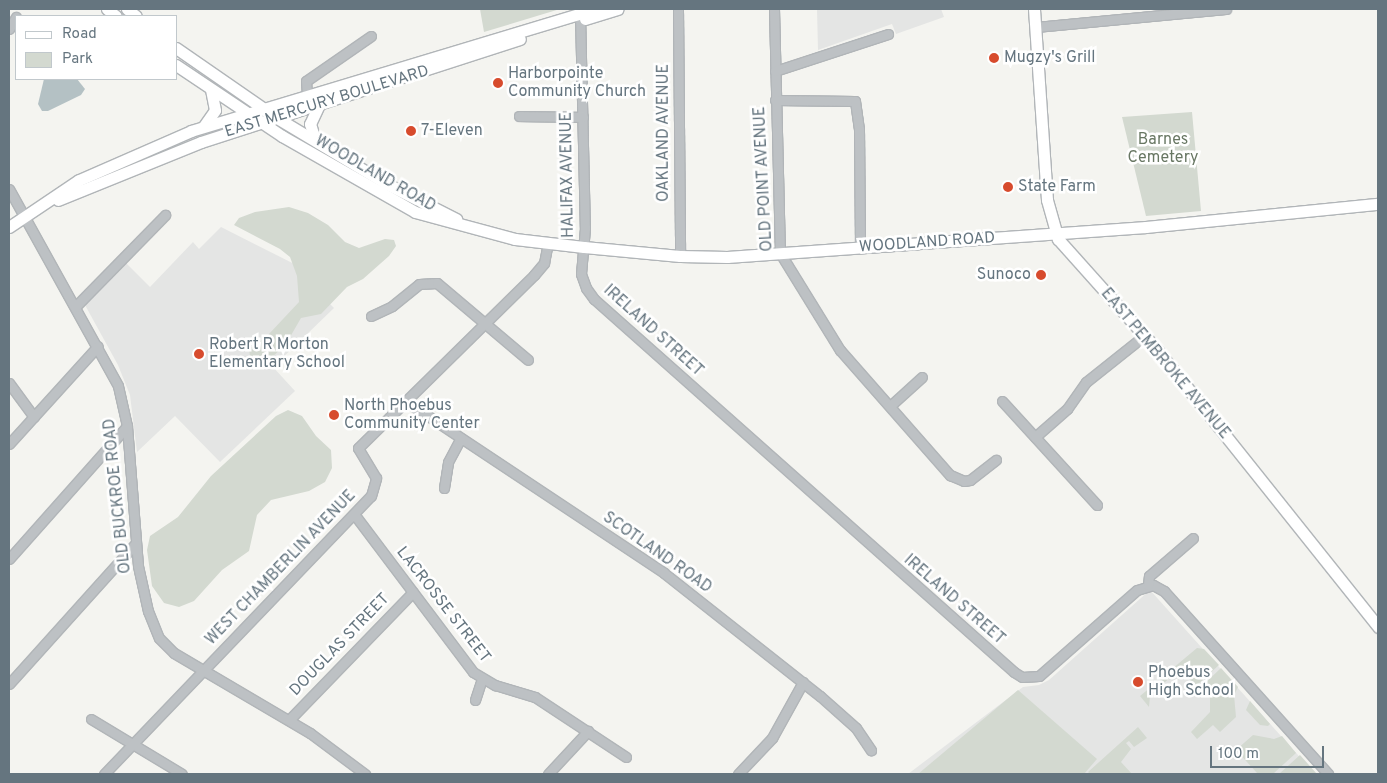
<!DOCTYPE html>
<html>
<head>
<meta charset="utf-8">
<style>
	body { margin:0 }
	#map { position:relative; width:1387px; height:783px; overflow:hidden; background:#f4f4f0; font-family:Overpass,sans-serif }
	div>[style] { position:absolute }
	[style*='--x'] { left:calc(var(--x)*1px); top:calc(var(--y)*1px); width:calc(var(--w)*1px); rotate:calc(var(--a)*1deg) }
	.built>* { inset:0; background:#e4e5e4 }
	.green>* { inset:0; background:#d3d9d0 }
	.water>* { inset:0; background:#b4c1c4 }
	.roads { filter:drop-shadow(1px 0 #b1b5b8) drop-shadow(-1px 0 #b1b5b8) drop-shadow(0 1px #b1b5b8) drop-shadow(0 -1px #b1b5b8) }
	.minor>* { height:9px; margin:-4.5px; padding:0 4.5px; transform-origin:4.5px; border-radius:4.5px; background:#bdc1c4 }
	.major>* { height:11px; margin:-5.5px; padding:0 5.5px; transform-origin:5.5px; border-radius:5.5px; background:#fff }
	.dots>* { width:14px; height:14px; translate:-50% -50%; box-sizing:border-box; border:2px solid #fff; border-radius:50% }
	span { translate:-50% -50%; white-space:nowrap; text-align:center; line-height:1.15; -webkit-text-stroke:5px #fff; paint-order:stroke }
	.poi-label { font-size:16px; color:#65757f }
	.left { translate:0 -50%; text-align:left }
	.right { translate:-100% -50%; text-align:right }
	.street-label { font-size:16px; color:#65757f }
	.park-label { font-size:16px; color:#687763 }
	.frame { position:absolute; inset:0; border:10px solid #65757f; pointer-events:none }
	.legend { position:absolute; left:15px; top:15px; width:162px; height:65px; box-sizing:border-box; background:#fff; border:1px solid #c1c8cc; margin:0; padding:6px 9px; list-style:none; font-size:15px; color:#65757f }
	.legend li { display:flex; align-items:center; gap:10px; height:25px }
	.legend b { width:25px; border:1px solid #c1c8cc }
	.scale { position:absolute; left:1210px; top:746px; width:114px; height:22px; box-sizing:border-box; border:2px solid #65757f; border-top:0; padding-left:6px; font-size:15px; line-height:18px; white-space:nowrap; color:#65757f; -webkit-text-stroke:4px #fff; paint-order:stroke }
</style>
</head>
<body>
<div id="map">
	<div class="built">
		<i style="clip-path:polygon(817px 9px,941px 9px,944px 17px,896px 34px,892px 24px,818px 50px)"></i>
		<i style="clip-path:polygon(221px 227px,320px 277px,312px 286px,334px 308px,273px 367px,295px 391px,220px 462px,175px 416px,137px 452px,130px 395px,118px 365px,85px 305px,126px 263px,150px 287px,193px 242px,199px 249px)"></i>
		<i style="clip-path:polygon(1150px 590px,1315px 774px,908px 774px,1023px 687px,1039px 685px,1049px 680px)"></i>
	</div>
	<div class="green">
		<i style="clip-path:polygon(480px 9px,560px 9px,484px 32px)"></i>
		<i style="clip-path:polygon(1192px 112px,1201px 211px,1146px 216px,1122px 117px)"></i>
		<i style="clip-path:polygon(289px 207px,308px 213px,328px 225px,345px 242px,359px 248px,385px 239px,394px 240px,396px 246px,389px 256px,363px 279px,347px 287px,321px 314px,301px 318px,286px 344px,268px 361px,257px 364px,250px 356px,249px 349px,268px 335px,299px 302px,297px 276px,290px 257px,280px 249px,234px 225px,239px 218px,255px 212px)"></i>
		<i style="clip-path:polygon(288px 410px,302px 416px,316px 436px,331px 450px,332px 468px,325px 482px,309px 491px,271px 500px,257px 515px,249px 551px,222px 570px,194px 601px,179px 607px,164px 603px,152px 586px,147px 550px,150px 536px,178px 517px,211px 476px,276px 416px)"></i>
		<i style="clip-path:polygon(1197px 648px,1204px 649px,1219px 665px,1196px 686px,1185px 675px,1174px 674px,1164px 683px,1160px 679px)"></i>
		<i style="clip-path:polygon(1221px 668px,1238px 687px,1234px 695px,1236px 717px,1220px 732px,1213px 725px,1197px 739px,1191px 732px,1210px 712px,1210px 698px,1201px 687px)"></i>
		<i style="clip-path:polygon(1157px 682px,1161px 686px,1150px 696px,1149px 707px,1140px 696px)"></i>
		<i style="clip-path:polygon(1018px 690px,1097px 759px,1084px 774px,918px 774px)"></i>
		<i style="clip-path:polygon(1250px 701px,1270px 724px,1268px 726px,1260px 725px,1246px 710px)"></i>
		<i style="clip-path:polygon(1138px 727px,1147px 738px,1134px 747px,1129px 741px,1126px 743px,1131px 749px,1121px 762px,1132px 774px,1090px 774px,1088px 772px)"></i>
		<i style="clip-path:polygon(1253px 735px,1274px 739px,1282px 736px,1296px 753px,1274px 773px,1257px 773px,1236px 750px)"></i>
		<i style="clip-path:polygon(1300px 755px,1317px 774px,1279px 774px)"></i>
	</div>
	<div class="water">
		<i style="clip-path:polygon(44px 79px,77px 79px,85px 89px,81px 95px,48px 111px,42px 111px,38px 104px)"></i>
	</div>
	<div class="roads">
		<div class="minor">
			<i style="--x:678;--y:9;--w:247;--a:89.5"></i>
			<i style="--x:774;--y:9;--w:244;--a:88.6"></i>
			<i style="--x:780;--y:253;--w:114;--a:58.3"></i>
			<i style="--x:840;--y:350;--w:167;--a:48.7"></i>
			<i style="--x:950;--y:475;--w:15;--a:23"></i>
			<i style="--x:964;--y:481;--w:6;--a:-9"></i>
			<i style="--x:970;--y:480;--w:33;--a:-38"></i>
			<i style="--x:580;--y:13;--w:215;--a:88.7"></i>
			<i style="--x:585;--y:228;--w:46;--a:95"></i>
			<i style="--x:581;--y:274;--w:15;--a:70"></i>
			<i style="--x:586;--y:288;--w:14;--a:54"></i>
			<i style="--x:594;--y:299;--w:562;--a:41.61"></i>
			<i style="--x:1014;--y:672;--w:9;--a:32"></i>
			<i style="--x:1022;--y:677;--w:17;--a:-3"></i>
			<i style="--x:1039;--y:676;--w:130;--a:-41.3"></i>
			<i style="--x:1137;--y:590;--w:17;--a:-17"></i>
			<i style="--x:1153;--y:585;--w:13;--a:29"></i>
			<i style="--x:1164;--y:591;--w:246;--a:48.1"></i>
			<i style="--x:1035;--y:27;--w:192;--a:-5.4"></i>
			<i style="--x:9;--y:29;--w:14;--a:-60"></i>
			<i style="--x:775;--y:71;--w:119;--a:-18.1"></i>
			<i style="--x:307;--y:95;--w:14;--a:-94"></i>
			<i style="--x:306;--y:81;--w:79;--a:-34.7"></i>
			<i style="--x:775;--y:100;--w:80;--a:0.7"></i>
			<i style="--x:855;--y:101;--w:28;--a:82"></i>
			<i style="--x:859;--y:129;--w:119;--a:89.5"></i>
			<i style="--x:519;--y:116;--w:64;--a:0.9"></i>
			<i style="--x:9;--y:189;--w:225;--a:61"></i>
			<i style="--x:118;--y:386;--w:41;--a:77.3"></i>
			<i style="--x:127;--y:426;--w:140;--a:85.5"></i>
			<i style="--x:138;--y:566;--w:46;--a:77.5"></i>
			<i style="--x:148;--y:611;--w:29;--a:68"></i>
			<i style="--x:159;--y:638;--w:21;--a:45"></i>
			<i style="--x:174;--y:653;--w:158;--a:30.5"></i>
			<i style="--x:310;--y:733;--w:69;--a:36.7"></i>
			<i style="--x:75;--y:307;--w:129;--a:-45.6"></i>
			<i style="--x:371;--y:316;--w:23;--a:-25"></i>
			<i style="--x:392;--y:306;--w:35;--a:-39"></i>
			<i style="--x:419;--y:284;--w:18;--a:-3"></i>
			<i style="--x:437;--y:283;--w:119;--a:40.2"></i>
			<i style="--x:9;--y:383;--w:42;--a:53.7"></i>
			<i style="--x:1002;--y:401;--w:141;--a:47.6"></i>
			<i style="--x:407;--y:402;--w:309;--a:33.6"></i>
			<i style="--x:664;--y:573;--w:199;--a:38.3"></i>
			<i style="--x:820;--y:696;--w:48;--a:41.6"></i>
			<i style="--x:856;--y:728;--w:27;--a:56"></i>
			<i style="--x:890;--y:406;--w:43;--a:-42.2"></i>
			<i style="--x:1035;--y:437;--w:43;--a:-41.2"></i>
			<i style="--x:1067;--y:409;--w:33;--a:-55"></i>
			<i style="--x:1086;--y:382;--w:75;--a:-38.5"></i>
			<i style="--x:9;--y:444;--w:132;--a:-47.8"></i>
			<i style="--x:444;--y:488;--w:26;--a:-81"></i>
			<i style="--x:448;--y:462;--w:27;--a:-62"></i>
			<i style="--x:354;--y:514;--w:198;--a:53"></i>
			<i style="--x:473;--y:672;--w:26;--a:31"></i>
			<i style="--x:495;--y:685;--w:42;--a:16.7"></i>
			<i style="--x:535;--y:697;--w:109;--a:33.4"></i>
			<i style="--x:9;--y:559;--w:178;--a:-48.4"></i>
			<i style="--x:1148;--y:585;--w:9;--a:-84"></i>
			<i style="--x:1149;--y:576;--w:58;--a:-40.8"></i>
			<i style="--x:9;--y:684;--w:188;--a:-48"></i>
			<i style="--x:475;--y:700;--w:22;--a:-72"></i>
			<i style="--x:91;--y:719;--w:106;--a:31.1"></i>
			<i style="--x:289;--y:720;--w:178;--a:-45.9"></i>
			<i style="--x:104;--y:774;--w:385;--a:-46.2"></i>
			<i style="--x:371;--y:496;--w:19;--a:-74"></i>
			<i style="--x:376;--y:478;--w:35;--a:-121"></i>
			<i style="--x:358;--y:448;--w:247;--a:-44.5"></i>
			<i style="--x:534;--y:275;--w:16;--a:-50"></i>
			<i style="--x:544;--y:263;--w:20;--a:-79"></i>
			<i style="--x:548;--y:774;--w:59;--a:-47.1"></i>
			<i style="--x:738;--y:774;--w:50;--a:-46.6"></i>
			<i style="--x:772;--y:738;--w:64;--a:-61"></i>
		</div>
		<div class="major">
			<i style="--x:107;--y:9;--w:11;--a:38"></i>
			<i style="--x:127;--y:9;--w:11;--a:38"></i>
			<i style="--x:1034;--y:9;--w:191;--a:86.1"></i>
			<i style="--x:1047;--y:200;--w:41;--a:74.2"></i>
			<i style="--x:1058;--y:239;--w:150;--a:48.2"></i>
			<i style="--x:1158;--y:351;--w:353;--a:51.4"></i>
			<i style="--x:585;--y:19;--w:34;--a:-17"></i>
			<i style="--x:176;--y:48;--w:123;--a:34.7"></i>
			<i style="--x:277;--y:118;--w:126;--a:31"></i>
			<i style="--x:385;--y:183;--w:80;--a:26.9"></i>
			<i style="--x:176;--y:65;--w:128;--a:33.8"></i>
			<i style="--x:282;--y:136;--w:153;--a:29.7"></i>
			<i style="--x:415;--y:212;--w:104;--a:15.1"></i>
			<i style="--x:515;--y:239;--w:69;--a:6.6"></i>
			<i style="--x:584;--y:247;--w:96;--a:5.4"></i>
			<i style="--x:680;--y:256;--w:47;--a:1.2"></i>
			<i style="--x:727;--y:257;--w:420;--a:-4.1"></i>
			<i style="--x:1146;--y:227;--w:233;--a:-5.7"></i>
			<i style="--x:204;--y:126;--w:19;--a:-55"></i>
			<i style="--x:215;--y:110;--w:20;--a:-101"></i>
			<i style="--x:315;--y:140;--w:17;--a:-107"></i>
			<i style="--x:310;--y:124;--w:21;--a:-65"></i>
			<i style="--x:58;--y:200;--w:154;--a:-22.1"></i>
			<i style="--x:201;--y:142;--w:335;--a:-17.9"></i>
			<i style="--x:9;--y:227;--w:84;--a:-33.9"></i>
			<i style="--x:79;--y:180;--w:122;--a:-23.6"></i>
			<i style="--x:191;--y:131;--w:422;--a:-16.8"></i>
		</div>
	</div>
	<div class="dots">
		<i style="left:994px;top:58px;background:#d74b2d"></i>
		<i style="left:498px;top:83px;background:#d74b2d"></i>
		<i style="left:411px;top:131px;background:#d74b2d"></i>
		<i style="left:1008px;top:187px;background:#d74b2d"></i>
		<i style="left:1041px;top:275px;background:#d74b2d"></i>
		<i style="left:199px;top:354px;background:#d74b2d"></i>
		<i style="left:334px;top:415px;background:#d74b2d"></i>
		<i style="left:1138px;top:682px;background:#d74b2d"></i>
	</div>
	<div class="poi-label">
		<span class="left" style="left:1004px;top:58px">Mugzy's Grill</span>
		<span class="left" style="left:508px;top:83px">Harborpointe<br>Community Church</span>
		<span class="left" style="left:421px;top:131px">7-Eleven</span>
		<span class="left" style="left:1018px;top:187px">State Farm</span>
		<span class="right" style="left:1031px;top:275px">Sunoco</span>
		<span class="left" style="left:209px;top:354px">Robert R Morton<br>Elementary School</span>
		<span class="left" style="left:344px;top:415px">North Phoebus<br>Community Center</span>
		<span class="left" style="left:1148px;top:682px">Phoebus<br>High School</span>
	</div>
	<div class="street-label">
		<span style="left:327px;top:102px;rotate:-17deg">EAST MERCURY BOULEVARD</span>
		<span style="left:664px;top:133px;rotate:-90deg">OAKLAND AVENUE</span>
		<span style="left:375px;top:174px;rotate:30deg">WOODLAND ROAD</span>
		<span style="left:568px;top:175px;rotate:-91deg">HALIFAX AVENUE</span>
		<span style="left:764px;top:179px;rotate:-93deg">OLD POINT AVENUE</span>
		<span style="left:927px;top:243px;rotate:-4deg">WOODLAND ROAD</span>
		<span style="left:653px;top:331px;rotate:42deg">IRELAND STREET</span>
		<span style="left:1165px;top:364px;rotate:50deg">EAST PEMBROKE AVENUE</span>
		<span style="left:118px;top:496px;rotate:-96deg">OLD BUCKROE ROAD</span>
		<span style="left:657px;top:553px;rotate:35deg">SCOTLAND ROAD</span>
		<span style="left:281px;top:568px;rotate:-46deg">WEST CHAMBERLIN AVENUE</span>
		<span style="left:954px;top:600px;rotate:41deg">IRELAND STREET</span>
		<span style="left:443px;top:605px;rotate:52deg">LACROSSE STREET</span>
		<span style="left:340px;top:645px;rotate:-46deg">DOUGLAS STREET</span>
	</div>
	<div class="park-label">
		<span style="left:1163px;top:149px">Barnes<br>Cemetery</span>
	</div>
	<div class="frame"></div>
	<ul class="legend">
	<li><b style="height:6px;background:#fff"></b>Road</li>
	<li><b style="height:14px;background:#d3d9d0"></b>Park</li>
	</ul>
	<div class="scale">100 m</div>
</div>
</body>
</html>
